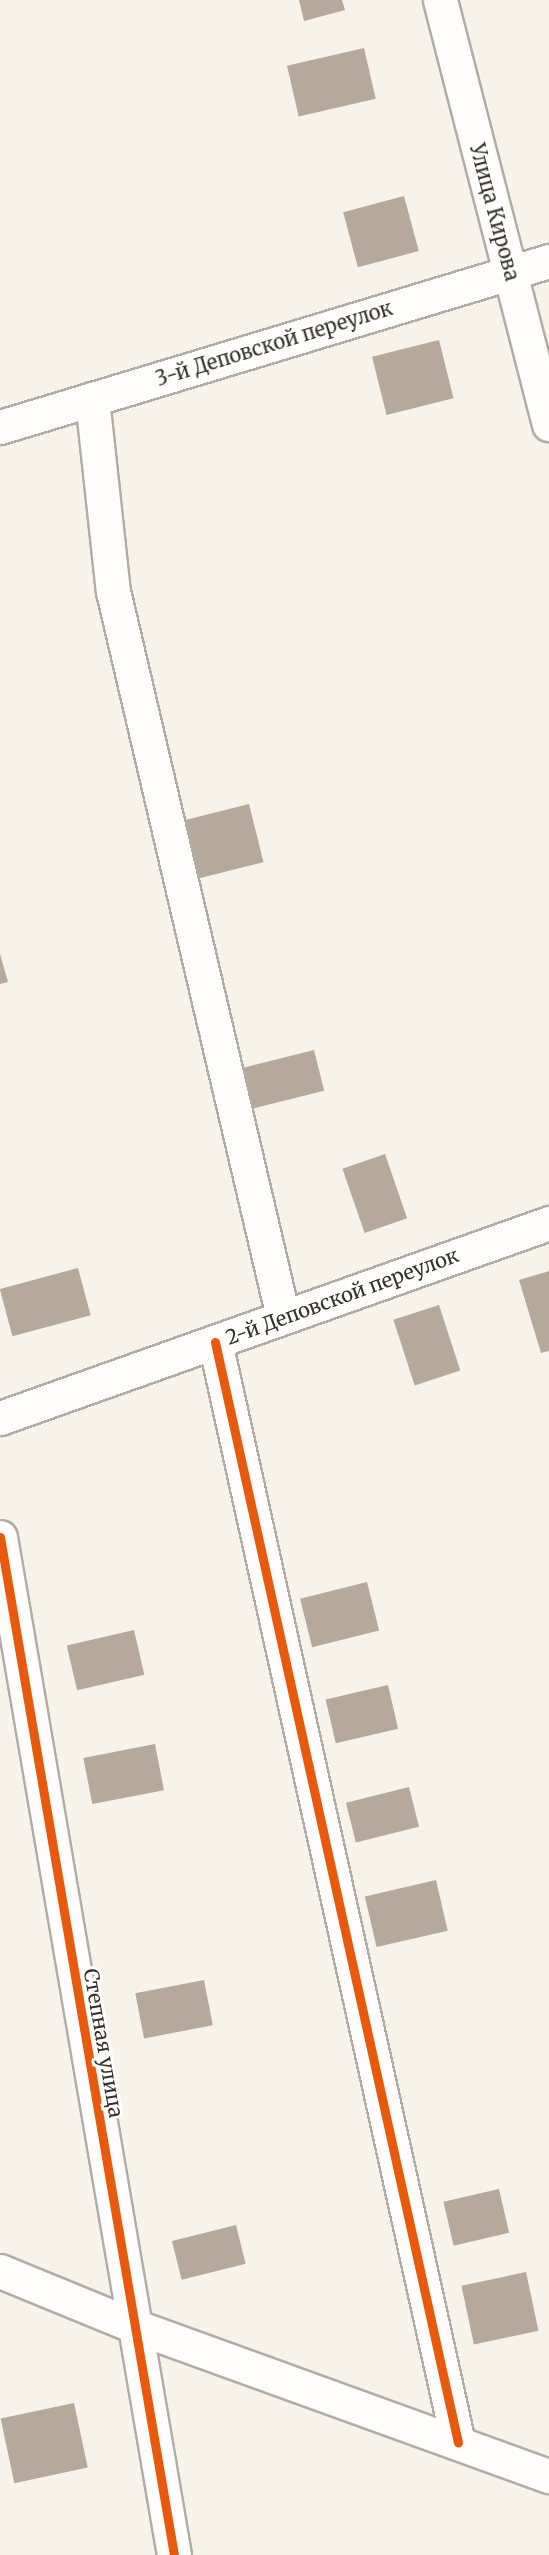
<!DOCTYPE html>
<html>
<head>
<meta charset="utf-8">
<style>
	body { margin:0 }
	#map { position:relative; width:549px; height:2555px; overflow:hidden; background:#f7f3eb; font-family:Merriweather,serif }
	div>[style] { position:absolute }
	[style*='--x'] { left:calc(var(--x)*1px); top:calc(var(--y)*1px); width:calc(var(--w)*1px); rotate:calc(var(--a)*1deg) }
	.building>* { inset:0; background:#b6a89a; transform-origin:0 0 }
	.roads { filter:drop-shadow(2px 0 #b1aca5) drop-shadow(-2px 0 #b1aca5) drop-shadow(0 2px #b1aca5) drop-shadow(0 -2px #b1aca5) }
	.street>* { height:33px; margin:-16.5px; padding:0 16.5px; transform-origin:16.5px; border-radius:16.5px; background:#fefdfc }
	.cycleway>* { height:9px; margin:-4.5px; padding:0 4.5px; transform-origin:4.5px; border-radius:4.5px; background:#e8590c }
	span { translate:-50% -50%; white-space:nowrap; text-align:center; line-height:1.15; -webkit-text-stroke:6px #fff; paint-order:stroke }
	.street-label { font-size:20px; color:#352f26 }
</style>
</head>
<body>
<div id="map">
	<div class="building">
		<i style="clip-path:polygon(299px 0,342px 0,345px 10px,304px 21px)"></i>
		<i style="left:364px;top:48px;width:52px;height:79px;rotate:77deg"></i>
		<i style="left:404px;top:196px;width:57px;height:63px;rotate:75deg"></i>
		<i style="left:439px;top:340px;width:60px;height:69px;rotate:76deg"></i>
		<i style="left:249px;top:804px;width:60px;height:71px;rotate:76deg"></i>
		<i style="clip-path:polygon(0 954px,8px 982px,0 984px)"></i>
		<i style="left:314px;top:1050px;width:42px;height:77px;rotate:76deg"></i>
		<i style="left:385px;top:1154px;width:68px;height:45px;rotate:71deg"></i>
		<i style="left:78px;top:1268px;width:49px;height:81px;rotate:75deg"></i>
		<i style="clip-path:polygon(549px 1271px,549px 1351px,541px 1353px,519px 1280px)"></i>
		<i style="left:439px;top:1305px;width:69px;height:48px;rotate:72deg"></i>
		<i style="left:367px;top:1582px;width:50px;height:69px;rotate:76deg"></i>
		<i style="left:134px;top:1630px;width:46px;height:69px;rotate:77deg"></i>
		<i style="left:388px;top:1685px;width:45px;height:64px;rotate:77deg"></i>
		<i style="left:155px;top:1744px;width:47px;height:73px;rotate:79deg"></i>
		<i style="left:409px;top:1787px;width:41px;height:65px;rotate:76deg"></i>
		<i style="left:436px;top:1880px;width:52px;height:73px;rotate:77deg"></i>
		<i style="left:204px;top:1980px;width:46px;height:70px;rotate:79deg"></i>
		<i style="left:499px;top:2189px;width:45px;height:57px;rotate:77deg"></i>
		<i style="left:236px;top:2225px;width:40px;height:66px;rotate:76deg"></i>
		<i style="left:526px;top:2272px;width:60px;height:66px;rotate:78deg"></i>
		<i style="left:74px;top:2403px;width:66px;height:75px;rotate:78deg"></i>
	</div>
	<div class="roads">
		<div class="street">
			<i style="--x:440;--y:0;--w:438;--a:75.6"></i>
			<i style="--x:92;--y:399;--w:193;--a:83.8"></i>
			<i style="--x:113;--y:591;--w:746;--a:76.82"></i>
			<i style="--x:0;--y:427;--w:574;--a:-16.82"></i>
			<i style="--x:215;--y:1342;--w:1127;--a:77.55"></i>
			<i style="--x:0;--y:1418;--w:583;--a:-19.55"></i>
			<i style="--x:0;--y:1537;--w:1033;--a:80.3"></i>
			<i style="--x:0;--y:2271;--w:145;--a:22.3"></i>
			<i style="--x:134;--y:2326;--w:441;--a:19.9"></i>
		</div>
	</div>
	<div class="cycleway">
		<i style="--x:215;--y:1342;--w:1127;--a:77.55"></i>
		<i style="--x:0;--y:1537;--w:1033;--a:80.3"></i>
	</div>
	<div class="street-label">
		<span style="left:495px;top:212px;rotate:75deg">Улица Кирова</span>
		<span style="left:274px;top:343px;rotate:-17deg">3-й Деповской переулок</span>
		<span style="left:342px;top:1296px;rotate:-20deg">2-й Деповской переулок</span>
		<span style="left:104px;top:2043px;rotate:80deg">Степная улица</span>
	</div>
</div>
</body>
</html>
